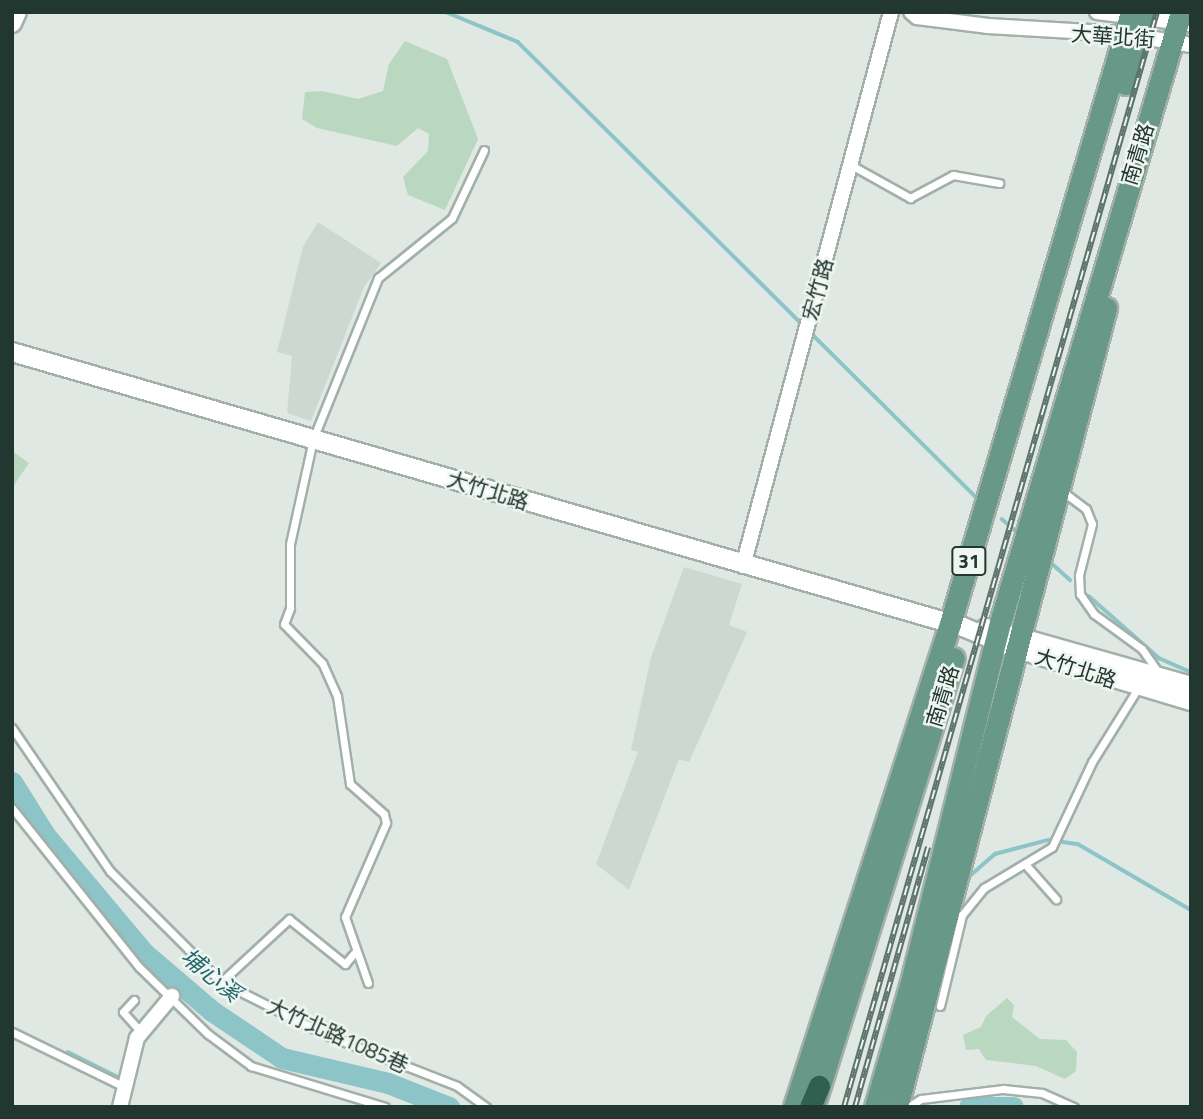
<!DOCTYPE html>
<html>
<head>
<meta charset="utf-8">
<style>
	body { margin:0 }
	#map { position:relative; width:1203px; height:1119px; overflow:hidden; background:#dfe8e3; font-family:"Titillium Web","Noto Sans TC",sans-serif }
	div>[style] { position:absolute }
	[style*='--x'] { left:calc(var(--x)*1px); top:calc(var(--y)*1px); width:calc(var(--w)*1px); rotate:calc(var(--a)*1deg) }
	.built>* { inset:0; background:#ced8d2 }
	.green>* { inset:0; background:#bad8bf }
	.stream>* { height:3.5px; margin:-1.75px; padding:0 1.75px; transform-origin:1.75px; border-radius:1.75px; background:#8dc4c8 }
	.river>* { height:21px; margin:-10.5px; padding:0 10.5px; transform-origin:10.5px; border-radius:10.5px; background:#8dc4c8 }
	.roads { filter:drop-shadow(2px 0 #a3afa9) drop-shadow(-2px 0 #a3afa9) drop-shadow(0 2px #a3afa9) drop-shadow(0 -2px #a3afa9) }
	.service>* { height:7px; margin:-3.5px; padding:0 3.5px; transform-origin:3.5px; border-radius:3.5px; background:#fff }
	.minor>* { height:14px; margin:-7px; padding:0 7px; transform-origin:7px; border-radius:7px; background:#fff }
	.tertiary>* { height:18px; margin:-9px; padding:0 9px; transform-origin:9px; border-radius:9px; background:#fff }
	.primary>* { height:21px; margin:-10.5px; padding:0 10.5px; transform-origin:10.5px; border-radius:10.5px; background:#689988 }
	.motorway>* { height:21px; margin:-10.5px; padding:0 10.5px; transform-origin:10.5px; border-radius:10.5px; background:#315f52 }
	.rail>* { height:6px; margin-top:-3px; transform-origin:0; background:repeating-linear-gradient(90deg,#eff6f2 0 10px,#5c726a 0 20px); box-sizing:border-box; border-block:2px solid #5c726a }
	span { translate:-50% -50%; white-space:nowrap; text-align:center; line-height:1.15; -webkit-text-stroke:5px #eff6f2; paint-order:stroke }
	.shield-label span { padding:2px 5px; background:#eff6f2; border:2px solid; border-radius:5px; -webkit-text-stroke-width:0 }
	.shield-label { font-size:19px; color:#22372f; font-weight:700 }
	.street-label { font-size:21px; color:#22372f }
	.water-label { font-size:23px; color:#23666b; font-style:italic }
	.frame { position:absolute; inset:0; border:14px solid #22372f; pointer-events:none }
</style>
</head>
<body>
<div id="map">
	<div class="built">
		<i style="clip-path:polygon(318px 222px,381px 263px,364px 287px,311px 421px,287px 413px,292px 356px,277px 352px,303px 247px)"></i>
		<i style="clip-path:polygon(684px 567px,742px 584px,729px 625px,747px 632px,689px 762px,679px 759px,629px 890px,596px 864px,638px 752px,631px 750px,651px 657px)"></i>
	</div>
	<div class="green">
		<i style="clip-path:polygon(405px 41px,447px 59px,478px 139px,445px 210px,408px 195px,403px 177px,428px 151px,429px 134px,418px 128px,397px 146px,317px 128px,302px 119px,305px 92px,322px 91px,358px 99px,383px 91px,389px 64px)"></i>
		<i style="clip-path:polygon(12px 451px,29px 463px,12px 488px)"></i>
		<i style="clip-path:polygon(1007px 998px,1014px 1005px,1012px 1017px,1040px 1039px,1066px 1040px,1077px 1052px,1076px 1071px,1065px 1079px,1036px 1066px,986px 1060px,979px 1049px,966px 1050px,963px 1035px,981px 1027px,986px 1016px)"></i>
	</div>
	<div class="stream">
		<i style="--x:446;--y:12;--w:78;--a:22.6"></i>
		<i style="--x:518;--y:42;--w:396;--a:44.8"></i>
		<i style="--x:814;--y:336;--w:231;--a:44.8"></i>
		<i style="--x:1002;--y:519;--w:23;--a:41"></i>
		<i style="--x:1048;--y:560;--w:30;--a:42"></i>
		<i style="--x:1089;--y:596;--w:94;--a:41.5"></i>
		<i style="--x:1159;--y:658;--w:35;--a:24"></i>
		<i style="--x:1063;--y:842;--w:15;--a:8"></i>
		<i style="--x:1078;--y:844;--w:131;--a:30.3"></i>
		<i style="--x:964;--y:881;--w:41;--a:-41.1"></i>
		<i style="--x:995;--y:854;--w:55;--a:-14.8"></i>
		<i style="--x:68;--y:1052;--w:56;--a:26.6"></i>
	</div>
	<div class="river">
		<i style="--x:12;--y:782;--w:62;--a:58.1"></i>
		<i style="--x:45;--y:835;--w:154;--a:50"></i>
		<i style="--x:144;--y:953;--w:89;--a:40.5"></i>
		<i style="--x:212;--y:1011;--w:84;--a:33.9"></i>
		<i style="--x:282;--y:1058;--w:109;--a:13.3"></i>
		<i style="--x:388;--y:1083;--w:66;--a:21.5"></i>
		<i style="--x:969;--y:1107;--w:44;--a:0"></i>
	</div>
	<div class="roads">
		<div class="service">
			<i style="--x:851;--y:165;--w:68;--a:29.2"></i>
			<i style="--x:910;--y:198;--w:49;--a:-28.1"></i>
			<i style="--x:953;--y:175;--w:47;--a:9.9"></i>
			<i style="--x:1062;--y:491;--w:30;--a:37"></i>
			<i style="--x:1086;--y:509;--w:16;--a:68"></i>
			<i style="--x:1092;--y:524;--w:53;--a:104.3"></i>
			<i style="--x:1079;--y:575;--w:19;--a:87"></i>
			<i style="--x:1080;--y:594;--w:24;--a:55"></i>
			<i style="--x:1094;--y:614;--w:59;--a:36.1"></i>
			<i style="--x:1142;--y:649;--w:28;--a:55"></i>
			<i style="--x:12;--y:728;--w:173;--a:55.6"></i>
			<i style="--x:110;--y:871;--w:157;--a:45"></i>
			<i style="--x:221;--y:982;--w:121;--a:26.6"></i>
			<i style="--x:329;--y:1036;--w:137;--a:21.3"></i>
			<i style="--x:457;--y:1086;--w:36;--a:36"></i>
			<i style="--x:12;--y:808;--w:203;--a:51.4"></i>
			<i style="--x:139;--y:967;--w:96;--a:44.2"></i>
			<i style="--x:208;--y:1034;--w:54;--a:36.7"></i>
			<i style="--x:251;--y:1066;--w:140;--a:17"></i>
			<i style="--x:1025;--y:864;--w:47;--a:48.5"></i>
			<i style="--x:221;--y:982;--w:93;--a:-42.8"></i>
			<i style="--x:289;--y:919;--w:72;--a:38.8"></i>
			<i style="--x:345;--y:964;--w:17;--a:-50"></i>
			<i style="--x:368;--y:983;--w:70;--a:-109.2"></i>
			<i style="--x:345;--y:917;--w:103;--a:-66.4"></i>
			<i style="--x:386;--y:823;--w:9;--a:-103"></i>
			<i style="--x:384;--y:814;--w:45;--a:-138.6"></i>
			<i style="--x:350;--y:784;--w:89;--a:-98.4"></i>
			<i style="--x:337;--y:696;--w:36;--a:-114"></i>
			<i style="--x:322;--y:663;--w:54;--a:-134.3"></i>
			<i style="--x:284;--y:624;--w:17;--a:-69"></i>
			<i style="--x:290;--y:608;--w:64;--a:-90"></i>
			<i style="--x:290;--y:544;--w:107;--a:-77.6"></i>
			<i style="--x:313;--y:439;--w:174;--a:-68"></i>
			<i style="--x:378;--y:278;--w:95;--a:-39"></i>
			<i style="--x:452;--y:218;--w:75;--a:-64.8"></i>
			<i style="--x:134;--y:1000;--w:16;--a:133"></i>
			<i style="--x:123;--y:1012;--w:25;--a:48"></i>
			<i style="--x:940;--y:1006;--w:94;--a:-76.4"></i>
			<i style="--x:962;--y:915;--w:35;--a:-51"></i>
			<i style="--x:984;--y:888;--w:79;--a:-31.1"></i>
			<i style="--x:1052;--y:847;--w:94;--a:-64.8"></i>
			<i style="--x:1092;--y:762;--w:91;--a:-58.1"></i>
			<i style="--x:12;--y:1032;--w:126;--a:26"></i>
			<i style="--x:908;--y:1107;--w:15;--a:-32"></i>
			<i style="--x:921;--y:1099;--w:83;--a:-7"></i>
			<i style="--x:1003;--y:1089;--w:39;--a:6"></i>
			<i style="--x:1042;--y:1093;--w:35;--a:24"></i>
		</div>
		<div class="minor">
			<i style="--x:911;--y:12;--w:8;--a:40"></i>
			<i style="--x:917;--y:17;--w:72;--a:7.2"></i>
			<i style="--x:988;--y:26;--w:136;--a:3.4"></i>
			<i style="--x:1124;--y:34;--w:68;--a:9.3"></i>
			<i style="--x:1097;--y:12;--w:95;--a:7.3"></i>
			<i style="--x:743;--y:566;--w:573;--a:-75.04"></i>
			<i style="--x:120;--y:1107;--w:71;--a:-76.2"></i>
			<i style="--x:137;--y:1038;--w:55;--a:-50.2"></i>
		</div>
		<div class="tertiary">
			<i style="--x:12;--y:23;--w:12;--a:-66"></i>
			<i style="--x:12;--y:352;--w:990;--a:16.13"></i>
			<i style="--x:963;--y:627;--w:55;--a:22.4"></i>
			<i style="--x:1014;--y:648;--w:185;--a:16.7"></i>
			<i style="--x:986;--y:628;--w:213;--a:15.8"></i>
		</div>
		<div class="primary">
			<i style="--x:1125;--y:84;--w:75;--a:-74.5"></i>
			<i style="--x:815;--y:1101;--w:464;--a:-72.6"></i>
			<i style="--x:794;--y:1107;--w:508;--a:-72.1"></i>
			<i style="--x:950;--y:624;--w:638;--a:-73.52"></i>
			<i style="--x:875;--y:1107;--w:126;--a:-73.9"></i>
			<i style="--x:910;--y:986;--w:374;--a:-76.1"></i>
			<i style="--x:1000;--y:623;--w:637;--a:-73.5"></i>
			<i style="--x:897;--y:1107;--w:826;--a:-75.34"></i>
		</div>
		<div class="motorway">
			<i style="--x:810;--y:1107;--w:23;--a:-67"></i>
		</div>
	</div>
	<div class="rail">
		<i style="--x:844;--y:1107;--w:1139;--a:-74.05"></i>
		<i style="--x:855;--y:1107;--w:270;--a:-74.3"></i>
	</div>
	<div class="shield-label">
		<span style="left:969px;top:561px">31</span>
	</div>
	<div class="street-label">
		<span style="left:1113px;top:36px;rotate:4deg">大華北街</span>
		<span style="left:1137px;top:154px;rotate:-73deg">南青路</span>
		<span style="left:817px;top:289px;rotate:-75deg">宏竹路</span>
		<span style="left:488px;top:490px;rotate:17deg">大竹北路</span>
		<span style="left:1076px;top:668px;rotate:18deg">大竹北路</span>
		<span style="left:942px;top:696px;rotate:-73deg">南青路</span>
		<span style="left:338px;top:1035px;rotate:24deg">大竹北路1085巷</span>
	</div>
	<div class="water-label">
		<span style="left:211px;top:975px;rotate:39deg">埔心溪</span>
	</div>
	<div class="frame"></div>
</div>
</body>
</html>
